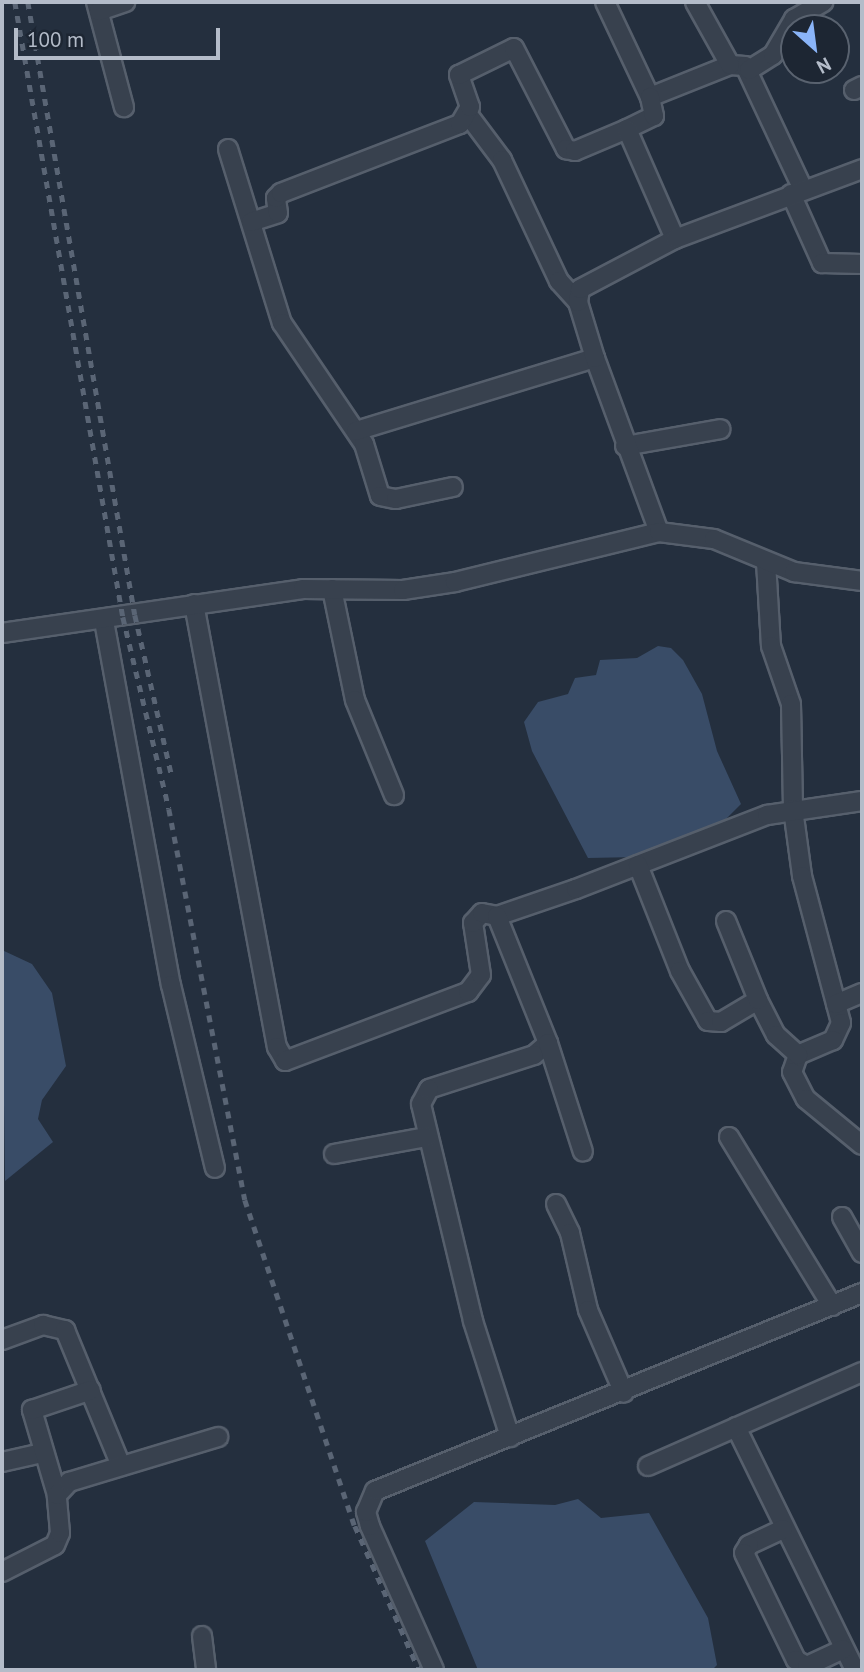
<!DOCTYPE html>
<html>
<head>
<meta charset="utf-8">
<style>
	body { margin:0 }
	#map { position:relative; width:864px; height:1672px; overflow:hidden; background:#242f3e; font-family:"PT Sans",sans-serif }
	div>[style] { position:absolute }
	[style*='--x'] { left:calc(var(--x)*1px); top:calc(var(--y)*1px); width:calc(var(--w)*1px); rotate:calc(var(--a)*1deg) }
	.water>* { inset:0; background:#394c67 }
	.roads { filter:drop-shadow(2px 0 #565f6c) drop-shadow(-2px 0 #565f6c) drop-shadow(0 2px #565f6c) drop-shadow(0 -2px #565f6c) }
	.minor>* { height:18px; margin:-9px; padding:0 9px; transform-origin:9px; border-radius:9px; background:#38414e }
	.rail>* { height:4.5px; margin-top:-2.25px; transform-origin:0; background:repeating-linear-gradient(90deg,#5a6575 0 7px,transparent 0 14px) }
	span { translate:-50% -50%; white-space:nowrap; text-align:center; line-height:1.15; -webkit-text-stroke:5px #1d2633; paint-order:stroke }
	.frame { position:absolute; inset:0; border:4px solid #b4bcc9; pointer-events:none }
	.north { position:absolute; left:780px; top:14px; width:70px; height:70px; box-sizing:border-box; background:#1d2633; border:2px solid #59626f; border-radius:50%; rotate:152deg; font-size:19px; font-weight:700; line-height:28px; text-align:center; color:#b4bcc9 }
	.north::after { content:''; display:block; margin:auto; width:24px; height:32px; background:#8ab4f8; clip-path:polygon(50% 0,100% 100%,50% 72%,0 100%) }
	.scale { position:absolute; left:14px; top:28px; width:206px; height:32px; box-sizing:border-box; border:4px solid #b4bcc9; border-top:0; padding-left:9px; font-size:21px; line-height:24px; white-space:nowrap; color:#b4bcc9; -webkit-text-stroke:5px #1d2633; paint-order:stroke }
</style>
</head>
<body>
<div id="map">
	<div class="water">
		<i style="clip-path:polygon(658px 646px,671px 648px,683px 660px,702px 694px,717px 751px,741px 804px,721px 824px,637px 857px,588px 858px,532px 751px,524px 722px,538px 702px,568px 694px,575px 678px,596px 675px,600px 660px,637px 658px)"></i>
		<i style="clip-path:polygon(2px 950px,32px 964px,52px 993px,66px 1066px,42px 1100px,38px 1119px,53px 1142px,5px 1181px)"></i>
		<i style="clip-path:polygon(578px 1499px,601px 1518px,649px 1513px,708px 1618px,717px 1665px,712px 1670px,478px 1670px,425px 1541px,474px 1502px,555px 1505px)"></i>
	</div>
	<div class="roads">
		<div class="minor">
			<i style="--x:96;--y:2;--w:109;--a:75.1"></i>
			<i style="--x:605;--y:2;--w:105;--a:64.7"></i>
			<i style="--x:650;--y:97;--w:86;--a:-21.8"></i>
			<i style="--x:730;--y:65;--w:15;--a:4"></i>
			<i style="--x:745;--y:66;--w:136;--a:64.8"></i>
			<i style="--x:695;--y:2;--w:72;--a:60.9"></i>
			<i style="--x:99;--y:11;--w:28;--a:-19"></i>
			<i style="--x:749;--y:70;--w:28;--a:-32"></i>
			<i style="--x:773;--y:55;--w:42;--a:-59.7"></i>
			<i style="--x:794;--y:19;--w:34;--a:-30"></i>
			<i style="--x:854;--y:90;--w:9;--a:-27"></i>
			<i style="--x:469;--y:116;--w:55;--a:53.1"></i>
			<i style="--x:502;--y:160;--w:134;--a:64.8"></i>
			<i style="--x:559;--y:281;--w:28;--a:48"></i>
			<i style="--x:627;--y:129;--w:30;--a:-26"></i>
			<i style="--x:654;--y:116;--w:19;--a:-102"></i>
			<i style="--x:228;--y:149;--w:182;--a:72.8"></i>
			<i style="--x:282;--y:323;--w:146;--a:55.9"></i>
			<i style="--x:364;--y:444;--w:54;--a:72.9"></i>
			<i style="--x:380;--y:496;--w:16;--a:11"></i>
			<i style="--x:396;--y:499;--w:58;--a:-11.9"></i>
			<i style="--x:791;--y:194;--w:76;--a:65.8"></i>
			<i style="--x:822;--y:263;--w:40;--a:1.4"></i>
			<i style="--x:251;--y:222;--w:28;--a:-18"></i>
			<i style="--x:278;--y:213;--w:15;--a:-98"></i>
			<i style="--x:276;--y:198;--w:7;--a:-45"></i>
			<i style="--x:281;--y:193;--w:192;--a:-21.1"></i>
			<i style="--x:460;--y:124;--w:20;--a:-60"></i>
			<i style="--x:470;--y:107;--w:34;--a:-109"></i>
			<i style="--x:459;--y:75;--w:61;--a:-26.1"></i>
			<i style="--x:514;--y:48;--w:114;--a:62.8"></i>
			<i style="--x:566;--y:149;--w:9;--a:13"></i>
			<i style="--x:575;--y:151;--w:56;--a:-22.9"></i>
			<i style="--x:627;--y:129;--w:120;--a:66.4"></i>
			<i style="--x:356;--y:431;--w:250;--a:-17"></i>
			<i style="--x:625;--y:446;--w:97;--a:-10"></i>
			<i style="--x:659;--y:532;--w:185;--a:-110.2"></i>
			<i style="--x:595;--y:358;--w:59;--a:-106.9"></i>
			<i style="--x:578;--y:302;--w:13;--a:-81"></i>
			<i style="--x:580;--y:289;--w:107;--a:-27.8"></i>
			<i style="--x:675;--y:239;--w:200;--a:-20.5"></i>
			<i style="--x:766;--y:562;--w:84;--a:86.6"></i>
			<i style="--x:771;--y:646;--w:61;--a:71"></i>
			<i style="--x:791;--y:704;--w:105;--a:88.9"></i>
			<i style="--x:793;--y:809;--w:68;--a:82.3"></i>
			<i style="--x:802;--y:876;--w:152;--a:75.1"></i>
			<i style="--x:841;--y:1023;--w:19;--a:115"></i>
			<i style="--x:833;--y:1040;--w:38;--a:157"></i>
			<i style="--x:798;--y:1055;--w:18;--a:109"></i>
			<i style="--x:792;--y:1072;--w:30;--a:63"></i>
			<i style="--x:806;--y:1099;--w:72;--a:39.4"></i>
			<i style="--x:332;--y:589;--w:113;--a:78.3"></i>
			<i style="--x:355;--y:700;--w:103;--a:67.7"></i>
			<i style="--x:194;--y:604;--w:451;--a:79.4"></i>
			<i style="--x:277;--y:1047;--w:16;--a:60"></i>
			<i style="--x:285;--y:1061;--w:196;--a:-20.7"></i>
			<i style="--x:468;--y:992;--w:21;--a:-53"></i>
			<i style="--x:481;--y:975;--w:53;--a:-98.7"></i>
			<i style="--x:473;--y:923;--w:13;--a:-48"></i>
			<i style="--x:482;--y:913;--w:15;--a:11"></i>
			<i style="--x:497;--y:916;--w:83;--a:-18.9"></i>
			<i style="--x:576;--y:889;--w:205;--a:-21.2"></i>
			<i style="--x:767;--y:815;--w:96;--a:-8.4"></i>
			<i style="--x:104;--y:621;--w:370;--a:79.6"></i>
			<i style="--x:171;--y:985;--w:188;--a:76.5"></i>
			<i style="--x:2;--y:633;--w:304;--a:-8.3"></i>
			<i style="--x:303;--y:589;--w:100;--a:0.6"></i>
			<i style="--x:403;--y:590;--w:53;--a:-8.7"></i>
			<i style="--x:455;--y:582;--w:210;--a:-13.8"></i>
			<i style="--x:659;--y:532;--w:55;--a:7.3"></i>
			<i style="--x:714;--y:539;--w:87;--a:22.4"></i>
			<i style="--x:794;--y:572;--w:69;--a:7.5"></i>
			<i style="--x:638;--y:865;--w:114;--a:68.4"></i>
			<i style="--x:680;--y:971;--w:57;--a:60.8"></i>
			<i style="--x:708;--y:1021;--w:13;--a:4"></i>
			<i style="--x:721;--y:1022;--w:43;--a:-30.7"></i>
			<i style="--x:758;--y:1000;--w:39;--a:63"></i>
			<i style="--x:776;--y:1035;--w:30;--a:42"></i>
			<i style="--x:497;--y:916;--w:137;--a:68.1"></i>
			<i style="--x:548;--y:1043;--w:18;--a:139"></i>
			<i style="--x:534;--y:1055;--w:110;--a:162.1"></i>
			<i style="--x:429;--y:1089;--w:17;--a:118"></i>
			<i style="--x:421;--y:1104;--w:223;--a:76.5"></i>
			<i style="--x:473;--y:1321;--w:122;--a:72.3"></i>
			<i style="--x:726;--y:921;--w:85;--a:67.9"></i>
			<i style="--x:836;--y:1004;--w:28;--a:-23"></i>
			<i style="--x:548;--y:1043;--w:114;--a:72.2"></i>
			<i style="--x:729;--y:1137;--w:198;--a:58.6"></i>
			<i style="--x:334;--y:1154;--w:95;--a:-10.4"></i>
			<i style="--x:556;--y:1204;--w:32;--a:64"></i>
			<i style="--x:570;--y:1233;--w:79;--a:76.8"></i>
			<i style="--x:588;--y:1310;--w:90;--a:66.6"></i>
			<i style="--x:842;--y:1217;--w:41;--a:60.9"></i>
			<i style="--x:2;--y:1340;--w:44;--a:-20.1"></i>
			<i style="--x:43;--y:1325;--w:23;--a:13"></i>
			<i style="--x:65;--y:1330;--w:147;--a:67.6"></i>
			<i style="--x:736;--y:1427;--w:271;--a:63.9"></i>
			<i style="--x:2;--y:1462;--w:41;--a:-12.7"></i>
			<i style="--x:648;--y:1466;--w:234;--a:-23.7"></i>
			<i style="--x:57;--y:1495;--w:89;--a:-106.4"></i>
			<i style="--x:32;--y:1410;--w:62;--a:-18.7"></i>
			<i style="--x:783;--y:1529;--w:38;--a:155"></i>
			<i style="--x:749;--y:1545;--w:9;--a:122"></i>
			<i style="--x:744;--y:1553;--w:119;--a:64.1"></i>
			<i style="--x:796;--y:1660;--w:13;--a:29"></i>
			<i style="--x:807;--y:1666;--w:40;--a:-25"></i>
			<i style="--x:2;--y:1572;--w:59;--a:-27"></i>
			<i style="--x:55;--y:1545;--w:13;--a:-67"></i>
			<i style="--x:60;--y:1533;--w:38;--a:-95"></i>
			<i style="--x:57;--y:1495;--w:18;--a:-47"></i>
			<i style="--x:69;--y:1482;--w:156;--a:-16.8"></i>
			<i style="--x:202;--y:1636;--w:34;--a:83"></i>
			<i style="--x:434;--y:1670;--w:158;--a:-114"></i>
			<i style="--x:370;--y:1526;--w:15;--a:-106"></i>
			<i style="--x:366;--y:1512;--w:23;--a:-67"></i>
			<i style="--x:375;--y:1491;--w:526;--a:-22.13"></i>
		</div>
	</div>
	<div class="rail">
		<i style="--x:15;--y:2;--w:624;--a:80.04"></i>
		<i style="--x:123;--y:617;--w:197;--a:76.5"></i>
		<i style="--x:169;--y:809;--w:398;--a:79"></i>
		<i style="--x:245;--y:1200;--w:344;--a:71.4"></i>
		<i style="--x:355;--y:1526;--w:158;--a:66"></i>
		<i style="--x:28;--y:2;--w:622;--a:80.1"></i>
		<i style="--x:135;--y:615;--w:165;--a:77.1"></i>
	</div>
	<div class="frame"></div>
	<div class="north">N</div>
	<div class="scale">100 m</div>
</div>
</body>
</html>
